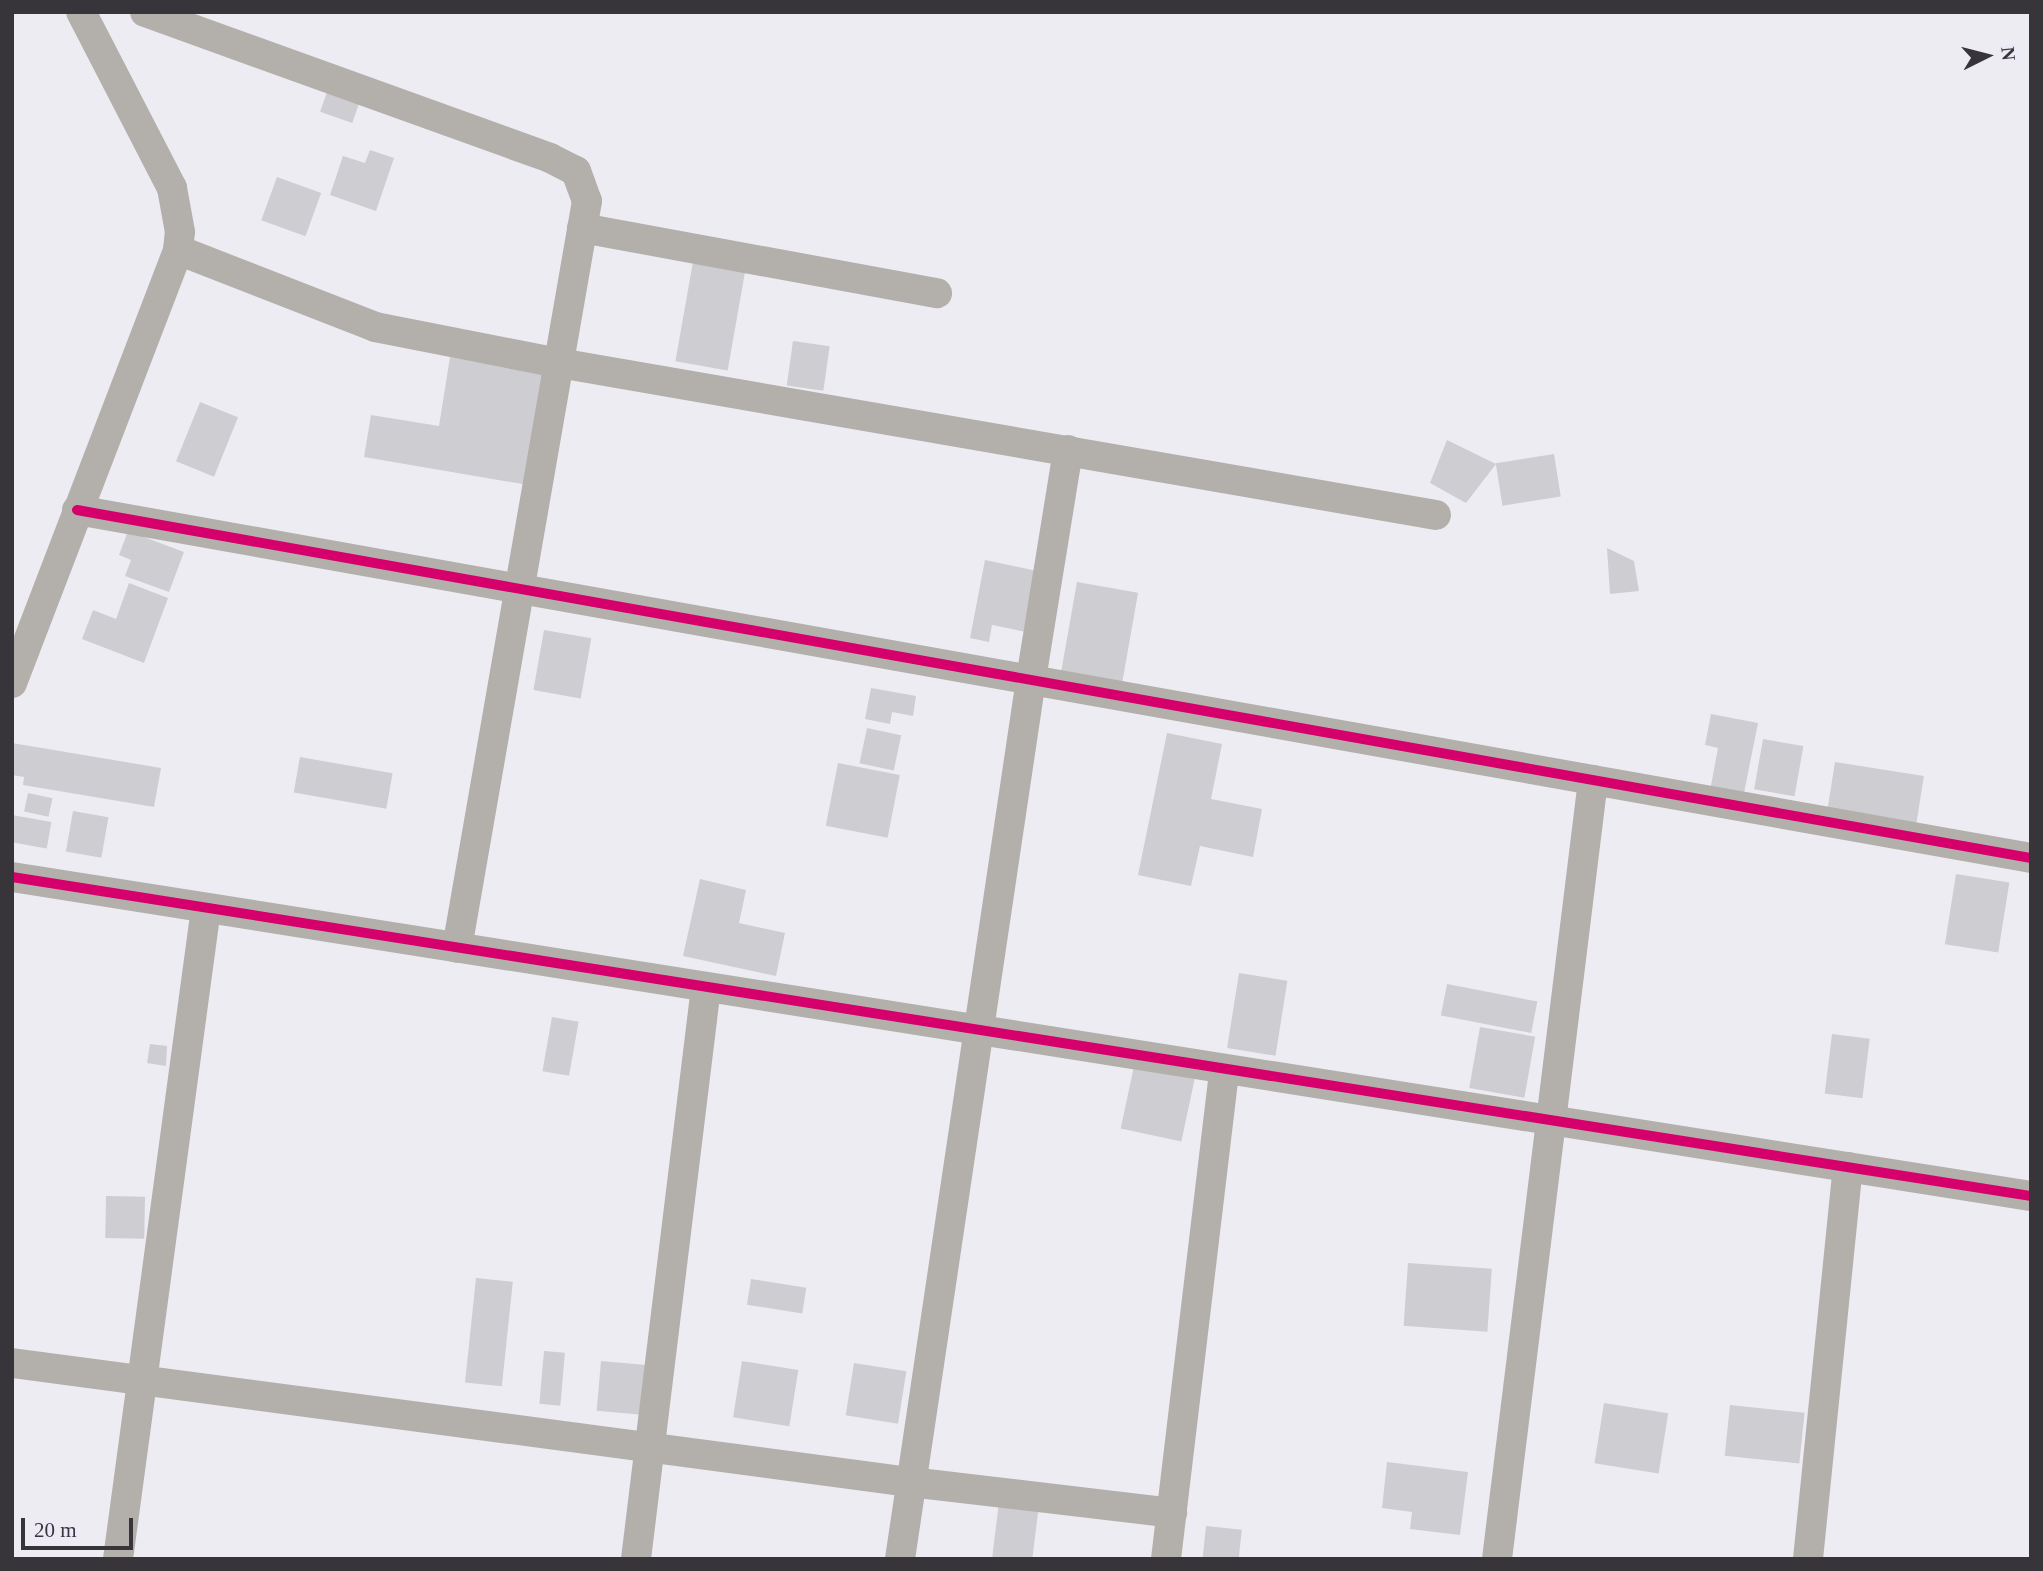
<!DOCTYPE html>
<html>
<head>
<meta charset="utf-8">
<style>
	body { margin:0 }
	#map { position:relative; width:2043px; height:1571px; overflow:hidden; background:#eeecf3; font-family:Georgia,serif }
	div>[style] { position:absolute }
	[style*='--x'] { left:calc(var(--x)*1px); top:calc(var(--y)*1px); width:calc(var(--w)*1px); rotate:calc(var(--a)*1deg) }
	.building>* { inset:0; background:#cecdd2; transform-origin:0 0 }
	.minor>* { height:30px; margin:-15px; padding:0 15px; transform-origin:15px; border-radius:15px; background:#b3b0ac }
	.cycleway>* { height:10px; margin:-5px; padding:0 5px; transform-origin:5px; border-radius:5px; background:#d6006c }
	span { translate:-50% -50%; white-space:nowrap; text-align:center; line-height:1.15; -webkit-text-stroke:6px #ede9f6; paint-order:stroke }
	.frame { position:absolute; inset:0; border:14px solid #37353a; pointer-events:none }
	.north { position:absolute; left:1952px; top:21px; width:70px; height:70px; -webkit-text-stroke:5px #ede9f6; paint-order:stroke; rotate:84deg; font-size:19px; font-weight:700; line-height:28px; text-align:center; color:#37353a }
	.north::after { content:''; display:block; margin:auto; width:24px; height:32px; background:#37353a; clip-path:polygon(50% 0,100% 100%,50% 72%,0 100%) }
	.scale { position:absolute; left:21px; top:1518px; width:112px; height:32px; box-sizing:border-box; border:4px solid #37353a; border-top:0; padding-left:9px; font-size:21px; line-height:24px; white-space:nowrap; color:#37353a; -webkit-text-stroke:5px #ede9f6; paint-order:stroke }
</style>
</head>
<body>
<div id="map">
	<div class="building">
		<i style="left:327px;top:92px;width:34px;height:21px;rotate:19deg"></i>
		<i style="clip-path:polygon(370px 150px,394px 158px,376px 211px,330px 195px,343px 156px,365px 163px)"></i>
		<i style="left:277px;top:177px;width:47px;height:46px;rotate:20deg"></i>
		<i style="left:694px;top:256px;width:53px;height:107px;rotate:10deg"></i>
		<i style="left:793px;top:341px;width:37px;height:45px;rotate:8deg"></i>
		<i style="clip-path:polygon(450px 357px,547px 373px,528px 485px,364px 457px,371px 415px,439px 426px)"></i>
		<i style="left:200px;top:402px;width:41px;height:64px;rotate:22deg"></i>
		<i style="clip-path:polygon(1447px 440px,1496px 464px,1466px 503px,1430px 483px)"></i>
		<i style="left:1554px;top:454px;width:43px;height:59px;rotate:81deg"></i>
		<i style="clip-path:polygon(128px 531px,184px 552px,169px 592px,125px 576px,131px 560px,119px 555px)"></i>
		<i style="clip-path:polygon(1607px 548px,1634px 561px,1639px 591px,1610px 594px)"></i>
		<i style="clip-path:polygon(985px 560px,1042px 572px,1031px 633px,992px 625px,989px 642px,970px 638px)"></i>
		<i style="left:1077px;top:582px;width:62px;height:97px;rotate:10deg"></i>
		<i style="clip-path:polygon(129px 583px,168px 598px,144px 663px,82px 639px,93px 610px,116px 619px)"></i>
		<i style="left:544px;top:630px;width:48px;height:61px;rotate:10deg"></i>
		<i style="clip-path:polygon(871px 688px,916px 696px,913px 716px,892px 712px,890px 724px,865px 719px)"></i>
		<i style="clip-path:polygon(1711px 714px,1758px 723px,1743px 798px,1710px 791px,1718px 748px,1705px 745px)"></i>
		<i style="left:867px;top:728px;width:35px;height:36px;rotate:12deg"></i>
		<i style="clip-path:polygon(1167px 733px,1222px 744px,1211px 799px,1262px 809px,1253px 857px,1200px 846px,1191px 886px,1138px 875px)"></i>
		<i style="left:1763px;top:739px;width:41px;height:51px;rotate:10deg"></i>
		<i style="clip-path:polygon(12px 743px,161px 768px,154px 807px,23px 785px,24px 777px,12px 775px)"></i>
		<i style="left:300px;top:757px;width:94px;height:36px;rotate:10deg"></i>
		<i style="left:1835px;top:762px;width:90px;height:54px;rotate:9deg"></i>
		<i style="left:838px;top:763px;width:63px;height:64px;rotate:11deg"></i>
		<i style="left:28px;top:793px;width:25px;height:19px;rotate:12deg"></i>
		<i style="left:73px;top:811px;width:36px;height:41px;rotate:10deg"></i>
		<i style="left:12px;top:815px;width:40px;height:27px;rotate:10deg"></i>
		<i style="left:1956px;top:874px;width:54px;height:71px;rotate:9deg"></i>
		<i style="clip-path:polygon(700px 879px,746px 890px,739px 923px,785px 933px,776px 976px,683px 956px)"></i>
		<i style="left:1239px;top:973px;width:49px;height:76px;rotate:9deg"></i>
		<i style="left:1447px;top:984px;width:92px;height:32px;rotate:11deg"></i>
		<i style="left:552px;top:1017px;width:27px;height:55px;rotate:10deg"></i>
		<i style="left:1480px;top:1027px;width:56px;height:62px;rotate:10deg"></i>
		<i style="left:1832px;top:1034px;width:38px;height:60px;rotate:7deg"></i>
		<i style="clip-path:polygon(150px 1044px,167px 1046px,166px 1066px,147px 1063px)"></i>
		<i style="left:1134px;top:1066px;width:62px;height:64px;rotate:12deg"></i>
		<i style="left:106px;top:1196px;width:39px;height:42px;rotate:1deg"></i>
		<i style="left:1408px;top:1263px;width:84px;height:63px;rotate:4deg"></i>
		<i style="left:476px;top:1278px;width:37px;height:105px;rotate:6deg"></i>
		<i style="left:751px;top:1279px;width:56px;height:26px;rotate:9deg"></i>
		<i style="left:544px;top:1351px;width:21px;height:53px;rotate:5deg"></i>
		<i style="left:601px;top:1361px;width:48px;height:50px;rotate:5deg"></i>
		<i style="left:742px;top:1361px;width:57px;height:57px;rotate:9deg"></i>
		<i style="left:854px;top:1363px;width:53px;height:53px;rotate:9deg"></i>
		<i style="left:1604px;top:1403px;width:65px;height:61px;rotate:9deg"></i>
		<i style="left:1730px;top:1405px;width:75px;height:51px;rotate:6deg"></i>
		<i style="clip-path:polygon(1387px 1462px,1468px 1472px,1460px 1535px,1410px 1529px,1412px 1512px,1382px 1508px)"></i>
		<i style="left:999px;top:1502px;width:40px;height:57px;rotate:7deg"></i>
		<i style="left:1206px;top:1526px;width:36px;height:33px;rotate:6deg"></i>
	</div>
	<div class="minor">
		<i style="--x:145;--y:12;--w:431;--a:19.8"></i>
		<i style="--x:550;--y:158;--w:29;--a:27"></i>
		<i style="--x:576;--y:171;--w:32;--a:70"></i>
		<i style="--x:587;--y:201;--w:758;--a:99.87"></i>
		<i style="--x:582;--y:228;--w:361;--a:10.4"></i>
		<i style="--x:178;--y:250;--w:212;--a:21.3"></i>
		<i style="--x:375;--y:327;--w:187;--a:11.1"></i>
		<i style="--x:559;--y:363;--w:890;--a:9.83"></i>
		<i style="--x:77;--y:510;--w:1985;--a:10.1"></i>
		<i style="--x:12;--y:683;--w:464;--a:-69"></i>
		<i style="--x:178;--y:250;--w:18;--a:-84"></i>
		<i style="--x:180;--y:232;--w:45;--a:-100.3"></i>
		<i style="--x:172;--y:188;--w:198;--a:-117.3"></i>
		<i style="--x:12;--y:877;--w:2043;--a:8.98"></i>
		<i style="--x:12;--y:1363;--w:906;--a:7.55"></i>
		<i style="--x:910;--y:1482;--w:264;--a:6.7"></i>
		<i style="--x:118;--y:1559;--w:657;--a:-82.3"></i>
		<i style="--x:636;--y:1559;--w:576;--a:-83.02"></i>
		<i style="--x:900;--y:1559;--w:890;--a:-81.53"></i>
		<i style="--x:1031;--y:679;--w:232;--a:-80.8"></i>
		<i style="--x:1166;--y:1559;--w:493;--a:-83.2"></i>
		<i style="--x:1497;--y:1559;--w:785;--a:-82.97"></i>
		<i style="--x:1808;--y:1559;--w:394;--a:-84.2"></i>
	</div>
	<div class="cycleway">
		<i style="--x:77;--y:510;--w:1985;--a:10.1"></i>
		<i style="--x:12;--y:877;--w:2043;--a:8.98"></i>
	</div>
	<div class="frame"></div>
	<div class="north">N</div>
	<div class="scale">20 m</div>
</div>
</body>
</html>
